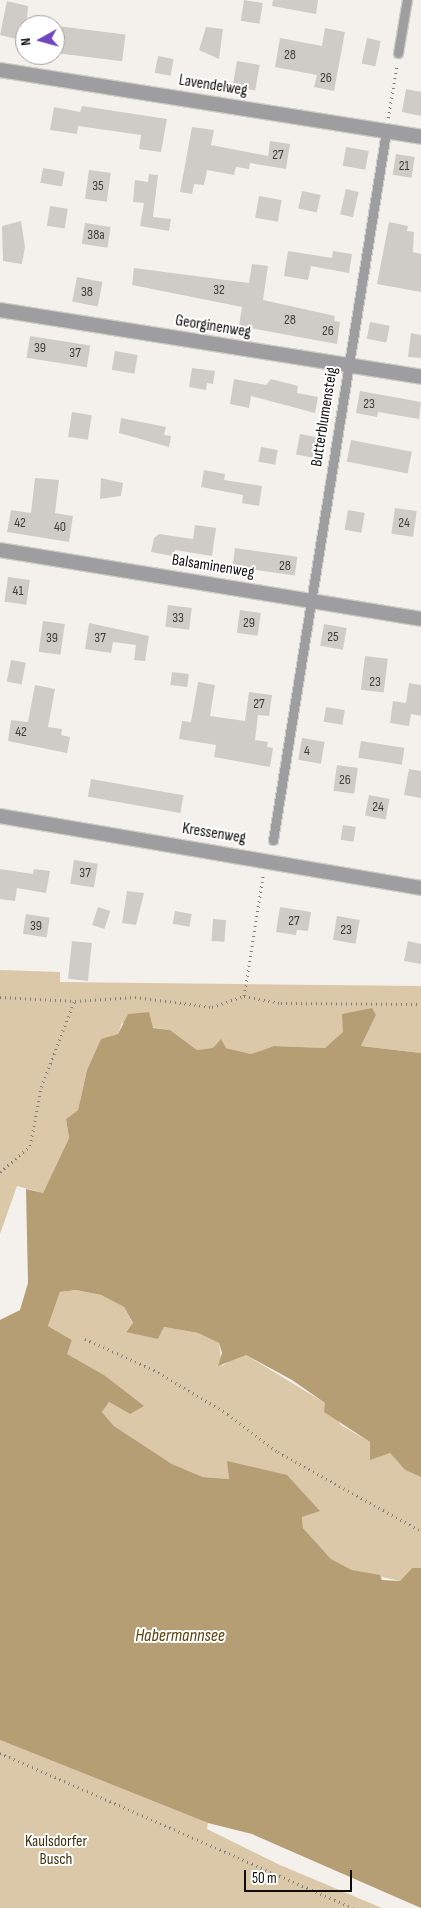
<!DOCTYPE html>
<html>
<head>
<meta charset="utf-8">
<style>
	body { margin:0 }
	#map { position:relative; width:421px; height:1908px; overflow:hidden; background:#f4f1ec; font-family:"Sofia Sans Condensed",sans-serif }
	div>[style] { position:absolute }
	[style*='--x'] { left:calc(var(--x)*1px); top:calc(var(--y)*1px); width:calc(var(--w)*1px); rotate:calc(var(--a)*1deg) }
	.green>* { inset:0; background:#dac8a8 }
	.water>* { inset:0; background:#b69e74 }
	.building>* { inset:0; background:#cfccc7; transform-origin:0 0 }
	.path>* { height:2.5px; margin-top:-1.25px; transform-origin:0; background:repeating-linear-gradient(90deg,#817f7c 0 1px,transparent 0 5px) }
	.roads { filter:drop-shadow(1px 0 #cfcdc8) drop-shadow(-1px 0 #cfcdc8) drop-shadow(0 1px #cfcdc8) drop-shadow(0 -1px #cfcdc8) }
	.service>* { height:9px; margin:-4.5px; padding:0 4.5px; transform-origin:4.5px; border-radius:4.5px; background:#9e9ea0 }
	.minor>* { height:14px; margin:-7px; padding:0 7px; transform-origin:7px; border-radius:7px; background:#9e9ea0 }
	span { translate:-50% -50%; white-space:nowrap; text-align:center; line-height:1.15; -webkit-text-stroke:4px #fff; paint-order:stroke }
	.number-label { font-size:14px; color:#3f3e3b }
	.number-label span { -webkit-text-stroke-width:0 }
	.street-label { font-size:16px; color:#0f0e0c }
	.park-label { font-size:16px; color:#41300c }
	.water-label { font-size:18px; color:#5b420c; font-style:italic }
	.north { position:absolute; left:15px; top:15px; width:50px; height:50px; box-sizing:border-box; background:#fff; border:1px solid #9f9f9e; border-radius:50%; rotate:263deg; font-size:14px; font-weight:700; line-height:20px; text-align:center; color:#0f0e0c }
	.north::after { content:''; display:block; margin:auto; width:18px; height:22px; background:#7046be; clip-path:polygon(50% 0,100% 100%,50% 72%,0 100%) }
	.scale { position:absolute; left:244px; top:1870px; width:108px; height:22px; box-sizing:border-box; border:2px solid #0f0e0c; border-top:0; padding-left:6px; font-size:15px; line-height:18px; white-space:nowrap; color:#0f0e0c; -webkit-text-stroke:4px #fff; paint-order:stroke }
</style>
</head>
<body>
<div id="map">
	<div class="green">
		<i style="clip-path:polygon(0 970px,60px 972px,60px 982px,421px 986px,421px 1053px,361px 1046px,376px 1015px,325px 1048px,274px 1046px,251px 1054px,226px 1048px,197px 1050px,170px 1030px,122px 1023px,118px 1034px,101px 1040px,87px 1070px,78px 1110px,66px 1119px,69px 1138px,43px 1193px,17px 1186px,0 1234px)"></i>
		<i style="clip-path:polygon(76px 1290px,101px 1295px,124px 1307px,133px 1324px,126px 1331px,158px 1339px,164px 1327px,198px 1333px,219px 1343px,222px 1366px,240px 1354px,246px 1355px,325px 1403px,341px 1425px,370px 1442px,372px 1450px,390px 1453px,405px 1470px,421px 1477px,421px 1568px,412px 1568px,400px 1581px,352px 1570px,331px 1559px,303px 1528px,302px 1517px,319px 1510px,228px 1461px,229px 1479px,203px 1477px,172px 1464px,114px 1426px,102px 1412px,109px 1402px,130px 1414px,104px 1375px,66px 1354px,72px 1340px,48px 1326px,60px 1292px)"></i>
		<i style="clip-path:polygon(0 1740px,208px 1823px,207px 1829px,280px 1865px,382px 1908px,0 1908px)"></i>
	</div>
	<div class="water">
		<i style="clip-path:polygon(372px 1008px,376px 1015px,361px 1046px,421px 1053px,421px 1477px,405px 1470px,390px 1453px,370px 1460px,370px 1442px,324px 1412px,325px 1403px,292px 1380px,246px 1355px,218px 1366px,222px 1353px,219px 1343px,198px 1333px,164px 1327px,158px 1339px,126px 1332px,133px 1323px,124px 1307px,101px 1295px,76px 1290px,60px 1292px,48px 1326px,72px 1340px,67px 1354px,104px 1375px,144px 1406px,130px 1414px,109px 1402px,102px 1412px,114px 1426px,172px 1464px,203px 1477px,229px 1479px,227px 1461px,287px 1475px,320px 1511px,302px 1517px,303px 1528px,331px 1559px,352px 1570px,380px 1575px,382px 1580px,400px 1581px,412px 1568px,421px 1568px,421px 1908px,252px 1834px,208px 1823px,0 1740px,0 1320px,20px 1310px,28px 1283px,26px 1189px,43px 1193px,69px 1138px,66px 1119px,78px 1110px,87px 1070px,101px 1039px,118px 1034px,128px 1014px,149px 1012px,153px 1028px,170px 1030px,197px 1050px,213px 1048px,221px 1039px,226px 1048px,251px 1054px,274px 1046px,325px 1048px,343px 1032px,342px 1014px)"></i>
	</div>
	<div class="building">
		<i style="left:244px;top:0;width:19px;height:21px;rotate:9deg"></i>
		<i style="clip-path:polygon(273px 0,318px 0,316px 14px,272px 6px)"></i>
		<i style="clip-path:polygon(7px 1px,28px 6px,25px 41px,0 35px)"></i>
		<i style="left:57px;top:26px;width:69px;height:27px;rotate:7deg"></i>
		<i style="clip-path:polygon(206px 27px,223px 29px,219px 59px,199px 50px)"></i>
		<i style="clip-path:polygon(325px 28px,345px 32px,334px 91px,314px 87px,317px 75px,275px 67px,280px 38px,322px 46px)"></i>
		<i style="left:367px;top:38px;width:14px;height:26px;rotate:12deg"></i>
		<i style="left:158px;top:56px;width:16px;height:17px;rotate:11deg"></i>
		<i style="left:237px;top:61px;width:23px;height:26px;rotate:10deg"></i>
		<i style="clip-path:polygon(406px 89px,421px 92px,421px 116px,402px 112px)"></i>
		<i style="clip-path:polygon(82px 106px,167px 119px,161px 152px,139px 149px,141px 135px,78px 126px,77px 134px,50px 130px,54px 107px,80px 112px)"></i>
		<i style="clip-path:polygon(192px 127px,214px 130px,211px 145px,268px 156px,270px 141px,290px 144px,286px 169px,250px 163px,249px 169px,236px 167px,234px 175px,207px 170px,204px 185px,194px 184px,192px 194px,180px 192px)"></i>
		<i style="left:346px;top:147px;width:23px;height:19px;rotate:10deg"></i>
		<i style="left:396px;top:154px;width:19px;height:21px;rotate:9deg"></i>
		<i style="left:43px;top:168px;width:22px;height:15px;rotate:10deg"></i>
		<i style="left:89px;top:170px;width:22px;height:29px;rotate:8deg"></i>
		<i style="clip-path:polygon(149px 174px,158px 175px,153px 217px,171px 219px,169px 231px,140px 226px,144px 203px,133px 202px,135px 180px,148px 182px)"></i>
		<i style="left:346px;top:189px;width:13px;height:26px;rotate:13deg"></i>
		<i style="left:302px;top:191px;width:19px;height:18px;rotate:12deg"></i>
		<i style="left:259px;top:196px;width:23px;height:22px;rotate:10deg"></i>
		<i style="left:50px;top:206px;width:18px;height:20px;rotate:9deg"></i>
		<i style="clip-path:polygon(21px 221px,25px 247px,22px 264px,3px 261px,2px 226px)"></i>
		<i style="clip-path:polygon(389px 222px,408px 226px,407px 231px,414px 232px,413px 252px,421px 254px,421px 292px,377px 284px)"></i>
		<i style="left:85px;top:223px;width:26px;height:21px;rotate:9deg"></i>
		<i style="clip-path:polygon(288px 251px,332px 258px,333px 251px,352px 254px,349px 273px,311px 266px,308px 280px,284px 276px)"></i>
		<i style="clip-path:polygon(252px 264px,268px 266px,263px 300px,335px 316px,334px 321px,340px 322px,337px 344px,239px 326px,242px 307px,132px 285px,134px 268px,249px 283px)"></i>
		<i style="left:77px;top:277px;width:26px;height:25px;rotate:11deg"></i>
		<i style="left:370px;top:322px;width:20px;height:17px;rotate:11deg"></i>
		<i style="clip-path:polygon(411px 333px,421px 335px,421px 358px,408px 357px)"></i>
		<i style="left:30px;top:336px;width:61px;height:22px;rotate:9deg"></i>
		<i style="left:115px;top:351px;width:23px;height:19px;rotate:10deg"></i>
		<i style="clip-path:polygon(192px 368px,215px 371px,213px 384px,207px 383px,206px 390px,189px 387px)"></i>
		<i style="clip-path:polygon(234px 379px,266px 385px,271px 379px,298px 386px,297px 393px,318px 397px,315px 413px,251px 396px,249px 408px,230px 404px)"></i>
		<i style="clip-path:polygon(360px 391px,421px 402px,419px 419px,378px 412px,377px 417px,356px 413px)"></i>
		<i style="left:72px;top:412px;width:20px;height:25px;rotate:9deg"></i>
		<i style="clip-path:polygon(121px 418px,166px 427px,164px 435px,171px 436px,169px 447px,119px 433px)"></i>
		<i style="left:300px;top:434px;width:21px;height:21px;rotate:11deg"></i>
		<i style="left:351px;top:440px;width:62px;height:22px;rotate:11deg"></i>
		<i style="left:261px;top:447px;width:17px;height:15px;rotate:10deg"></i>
		<i style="clip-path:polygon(204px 470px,225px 474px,224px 480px,262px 486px,259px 506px,242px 503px,243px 495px,201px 487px)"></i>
		<i style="clip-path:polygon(35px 478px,59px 480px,55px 513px,73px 516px,69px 542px,7px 532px,11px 510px,31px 513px)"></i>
		<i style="clip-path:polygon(101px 478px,123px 483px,121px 496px,100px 499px)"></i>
		<i style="left:395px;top:508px;width:22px;height:26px;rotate:8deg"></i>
		<i style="left:348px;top:510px;width:17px;height:20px;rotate:10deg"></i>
		<i style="clip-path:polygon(195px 525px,216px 528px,212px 556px,175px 550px,173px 556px,151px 552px,154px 538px,159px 534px,193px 539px)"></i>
		<i style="left:235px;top:548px;width:63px;height:19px;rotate:8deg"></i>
		<i style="left:8px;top:577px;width:22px;height:25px;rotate:8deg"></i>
		<i style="left:168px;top:605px;width:24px;height:22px;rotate:7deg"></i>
		<i style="left:240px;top:610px;width:21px;height:23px;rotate:8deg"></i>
		<i style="left:43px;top:621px;width:22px;height:31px;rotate:8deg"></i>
		<i style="clip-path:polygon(89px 623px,149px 636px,145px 661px,134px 660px,136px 645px,113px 642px,111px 653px,85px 649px)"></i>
		<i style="left:324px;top:624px;width:23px;height:22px;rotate:10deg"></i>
		<i style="left:365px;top:656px;width:23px;height:34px;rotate:7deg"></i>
		<i style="left:11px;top:660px;width:15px;height:22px;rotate:11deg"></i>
		<i style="left:172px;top:672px;width:17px;height:13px;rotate:7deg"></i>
		<i style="clip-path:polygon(198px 682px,215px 685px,210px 716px,245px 721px,249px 692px,272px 695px,269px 716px,258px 715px,255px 740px,268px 742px,267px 747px,273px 748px,270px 767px,214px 757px,216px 745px,179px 739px,182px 721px,191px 722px)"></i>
		<i style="clip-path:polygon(409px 683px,421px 685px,421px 716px,411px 714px,409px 726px,390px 723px,393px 701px,406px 703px)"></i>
		<i style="clip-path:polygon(35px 685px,55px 689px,48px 727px,62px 729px,61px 735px,70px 737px,67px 753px,8px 741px,11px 720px,28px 722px)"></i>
		<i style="left:326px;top:707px;width:19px;height:15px;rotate:9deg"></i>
		<i style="left:302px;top:738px;width:23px;height:22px;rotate:10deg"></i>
		<i style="left:361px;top:741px;width:44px;height:17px;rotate:9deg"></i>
		<i style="left:337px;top:765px;width:21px;height:26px;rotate:8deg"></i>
		<i style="clip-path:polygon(409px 769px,421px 771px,421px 798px,404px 795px)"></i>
		<i style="left:91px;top:779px;width:94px;height:18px;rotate:10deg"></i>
		<i style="left:369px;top:795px;width:21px;height:21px;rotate:11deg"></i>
		<i style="left:343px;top:825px;width:13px;height:15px;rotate:9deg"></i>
		<i style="left:74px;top:860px;width:24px;height:24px;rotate:9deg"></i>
		<i style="clip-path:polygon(0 869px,33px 874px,34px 869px,50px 871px,46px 893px,17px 888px,15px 901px,0 899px)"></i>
		<i style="clip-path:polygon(127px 891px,144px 893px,136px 925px,122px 923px)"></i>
		<i style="left:98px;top:907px;width:13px;height:19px;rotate:18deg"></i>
		<i style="clip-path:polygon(280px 907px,311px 912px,308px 931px,297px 930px,296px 935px,276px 932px)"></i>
		<i style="left:175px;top:911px;width:17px;height:13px;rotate:10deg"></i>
		<i style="left:26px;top:914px;width:24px;height:20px;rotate:9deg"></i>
		<i style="left:337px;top:916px;width:23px;height:24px;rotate:10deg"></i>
		<i style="left:213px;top:919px;width:13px;height:22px;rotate:4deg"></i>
		<i style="left:72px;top:941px;width:20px;height:38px;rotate:6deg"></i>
		<i style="clip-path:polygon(408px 941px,421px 944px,421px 964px,404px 961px)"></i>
	</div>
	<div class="path">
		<i style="--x:388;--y:118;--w:55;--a:-80.5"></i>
		<i style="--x:244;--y:996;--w:123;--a:-81.1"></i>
		<i style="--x:0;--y:997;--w:75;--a:3.1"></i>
		<i style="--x:75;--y:1001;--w:60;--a:-3.8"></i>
		<i style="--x:135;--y:997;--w:78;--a:7.4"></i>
		<i style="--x:212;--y:1007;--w:34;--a:-19"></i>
		<i style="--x:244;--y:996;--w:38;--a:11"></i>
		<i style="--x:281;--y:1003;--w:140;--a:0.4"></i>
		<i style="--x:0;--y:1172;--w:40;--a:-41"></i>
		<i style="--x:30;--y:1146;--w:60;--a:-79.4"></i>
		<i style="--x:41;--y:1087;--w:91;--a:-68.8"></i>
		<i style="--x:85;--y:1339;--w:76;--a:24.2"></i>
		<i style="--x:154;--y:1370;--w:86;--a:30.7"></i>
		<i style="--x:228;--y:1414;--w:63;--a:37.2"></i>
		<i style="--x:278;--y:1452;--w:163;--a:28.9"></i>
		<i style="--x:0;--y:1753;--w:386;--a:23.7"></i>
	</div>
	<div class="roads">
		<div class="service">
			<i style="--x:398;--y:53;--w:54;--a:-80.4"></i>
			<i style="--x:273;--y:840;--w:717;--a:-80.93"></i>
		</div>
		<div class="minor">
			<i style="--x:0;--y:70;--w:426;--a:9"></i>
			<i style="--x:0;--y:310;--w:426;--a:9"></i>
			<i style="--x:0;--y:550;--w:427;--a:9.3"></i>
			<i style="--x:0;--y:816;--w:427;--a:9.7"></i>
		</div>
	</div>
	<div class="number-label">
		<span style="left:290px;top:55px">28</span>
		<span style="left:326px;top:78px">26</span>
		<span style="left:278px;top:155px">27</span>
		<span style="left:404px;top:166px">21</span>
		<span style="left:98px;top:186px">35</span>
		<span style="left:96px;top:235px">38a</span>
		<span style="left:219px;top:290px">32</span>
		<span style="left:87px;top:292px">38</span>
		<span style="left:290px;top:320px">28</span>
		<span style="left:328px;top:331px">26</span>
		<span style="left:40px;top:348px">39</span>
		<span style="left:75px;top:353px">37</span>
		<span style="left:369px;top:404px">23</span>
		<span style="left:20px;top:523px">42</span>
		<span style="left:404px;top:523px">24</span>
		<span style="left:60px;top:527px">40</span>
		<span style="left:285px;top:566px">28</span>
		<span style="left:18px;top:591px">41</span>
		<span style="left:178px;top:618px">33</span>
		<span style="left:249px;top:623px">29</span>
		<span style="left:333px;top:637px">25</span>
		<span style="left:52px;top:638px">39</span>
		<span style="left:100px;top:638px">37</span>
		<span style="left:375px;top:682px">23</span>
		<span style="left:259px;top:704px">27</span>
		<span style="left:21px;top:732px">42</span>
		<span style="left:307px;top:751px">4</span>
		<span style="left:345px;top:780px">26</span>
		<span style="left:378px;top:807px">24</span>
		<span style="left:85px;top:873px">37</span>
		<span style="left:294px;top:921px">27</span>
		<span style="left:36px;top:926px">39</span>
		<span style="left:346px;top:930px">23</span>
	</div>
	<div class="street-label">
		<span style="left:213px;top:86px;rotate:9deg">Lavendelweg</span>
		<span style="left:213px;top:327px;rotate:9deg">Georginenweg</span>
		<span style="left:325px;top:417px;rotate:-81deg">Butterblumensteig</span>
		<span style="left:213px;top:567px;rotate:9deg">Balsaminenweg</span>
		<span style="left:214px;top:834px;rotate:9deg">Kressenweg</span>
	</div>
	<div class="park-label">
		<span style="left:56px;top:1851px">Kaulsdorfer<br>Busch</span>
	</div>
	<div class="water-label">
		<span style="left:180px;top:1636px">Habermannsee</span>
	</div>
	<div class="north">N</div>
	<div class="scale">50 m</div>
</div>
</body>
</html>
